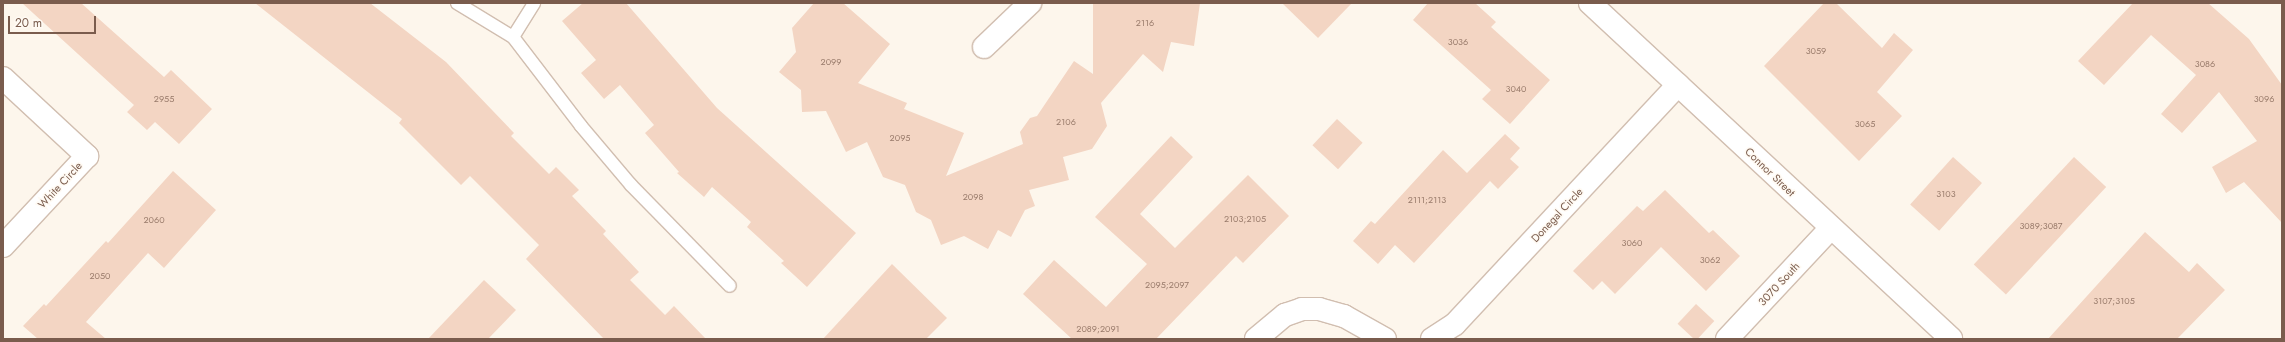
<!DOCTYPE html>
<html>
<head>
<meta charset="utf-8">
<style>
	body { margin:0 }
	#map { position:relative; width:2285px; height:342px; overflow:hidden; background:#fdf6ec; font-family:Jost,sans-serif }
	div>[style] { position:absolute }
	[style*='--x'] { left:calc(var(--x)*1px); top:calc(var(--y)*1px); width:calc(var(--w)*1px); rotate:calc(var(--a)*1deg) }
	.building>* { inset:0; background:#f3d5c3; transform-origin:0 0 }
	.roads { filter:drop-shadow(1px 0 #d1beb0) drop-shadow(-1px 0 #d1beb0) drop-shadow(0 1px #d1beb0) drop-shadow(0 -1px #d1beb0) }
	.service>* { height:12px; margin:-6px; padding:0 6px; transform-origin:6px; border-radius:6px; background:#fff }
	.minor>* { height:22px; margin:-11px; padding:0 11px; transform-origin:11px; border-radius:11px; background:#fff }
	span { translate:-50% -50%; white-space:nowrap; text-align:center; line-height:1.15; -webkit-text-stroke:3px #fffaf3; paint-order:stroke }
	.number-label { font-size:9px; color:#987a6a }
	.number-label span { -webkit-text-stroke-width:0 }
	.street-label { font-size:11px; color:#7a5c4d }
	.frame { position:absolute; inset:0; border:4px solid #7a5c4d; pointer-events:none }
	.scale { position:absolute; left:8px; top:16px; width:88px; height:18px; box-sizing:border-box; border:2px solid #7a5c4d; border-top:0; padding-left:5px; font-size:12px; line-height:14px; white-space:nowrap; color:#7a5c4d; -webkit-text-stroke:3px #fffaf3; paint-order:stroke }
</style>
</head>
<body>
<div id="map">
	<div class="building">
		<i style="clip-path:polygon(22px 3px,81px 3px,164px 77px,171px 70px,212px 109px,179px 144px,155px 122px,147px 130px,127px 112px,134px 105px)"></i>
		<i style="clip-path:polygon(255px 3px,370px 3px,446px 62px,514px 133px,511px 136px,549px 174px,556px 167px,579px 190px,572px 196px,606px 231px,603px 234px,639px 272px,630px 280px,665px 315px,674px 306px,706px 339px,604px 339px,526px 259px,539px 245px,470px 176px,461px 185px,399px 123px,402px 119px)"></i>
		<i style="clip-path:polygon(583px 3px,626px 3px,717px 108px,856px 233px,807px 287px,781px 263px,784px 261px,747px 227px,751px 222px,712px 187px,704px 197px,677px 173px,679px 172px,645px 133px,654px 125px,620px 85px,604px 99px,581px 73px,596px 60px,562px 21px)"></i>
		<i style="clip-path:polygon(814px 3px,843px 3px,890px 44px,858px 83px,907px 103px,904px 109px,964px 133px,946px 176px,1023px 144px,1020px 132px,1030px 118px,1037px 116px,1074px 61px,1093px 74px,1093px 3px,1200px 3px,1194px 46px,1171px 42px,1163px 72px,1143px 54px,1101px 103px,1107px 126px,1092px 149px,1063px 157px,1069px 180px,1029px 190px,1035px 206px,1025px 210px,1011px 237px,998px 230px,988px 249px,964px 236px,941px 245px,931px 220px,916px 212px,905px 185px,883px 177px,867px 142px,846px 152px,826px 111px,802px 112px,801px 90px,779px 72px,796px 52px,792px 28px)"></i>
		<i style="clip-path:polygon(1282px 3px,1352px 3px,1318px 38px)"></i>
		<i style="clip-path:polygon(1428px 3px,1475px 3px,1496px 22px,1491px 27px,1550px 80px,1510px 124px,1482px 99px,1491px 90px,1413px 20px)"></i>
		<i style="clip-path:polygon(1824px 3px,1836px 3px,1882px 48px,1894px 33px,1913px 50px,1877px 92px,1902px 116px,1859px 161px,1764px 66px)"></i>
		<i style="clip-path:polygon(2133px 3px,2208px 3px,2249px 39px,2282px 85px,2282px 223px,2244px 182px,2226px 193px,2212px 167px,2257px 141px,2219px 92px,2182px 133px,2161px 114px,2196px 75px,2151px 35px,2104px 85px,2078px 61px)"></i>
		<i style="left:1337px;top:119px;width:35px;height:36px;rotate:43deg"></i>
		<i style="clip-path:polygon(1505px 134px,1520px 148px,1510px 159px,1519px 167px,1498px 189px,1490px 181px,1414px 263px,1395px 245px,1378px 264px,1353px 241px,1371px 221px,1375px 224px,1443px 150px,1467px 173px)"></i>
		<i style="clip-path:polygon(1171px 136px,1193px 157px,1140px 214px,1175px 248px,1248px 175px,1289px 216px,1243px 263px,1236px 256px,1156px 339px,1072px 339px,1023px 294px,1054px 260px,1106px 307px,1147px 264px,1095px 217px)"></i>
		<i style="left:1953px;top:157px;width:39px;height:64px;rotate:42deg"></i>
		<i style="left:2074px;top:157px;width:44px;height:147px;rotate:43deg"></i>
		<i style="clip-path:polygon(173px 171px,216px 210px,164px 268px,148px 253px,86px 322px,106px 339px,38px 339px,23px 326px,44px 304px,46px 306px,106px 241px,108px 243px)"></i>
		<i style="clip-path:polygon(1665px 190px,1709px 233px,1713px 230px,1740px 256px,1706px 291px,1661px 247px,1615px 294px,1602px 281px,1593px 290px,1573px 271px,1637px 206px,1643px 211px)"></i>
		<i style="clip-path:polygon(2145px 232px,2189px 272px,2197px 263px,2225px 290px,2177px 339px,2048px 339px)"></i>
		<i style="clip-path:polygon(892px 264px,947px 318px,926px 339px,823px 339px)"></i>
		<i style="clip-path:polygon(484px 280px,516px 310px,488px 339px,428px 339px)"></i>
		<i style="left:1696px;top:304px;width:25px;height:27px;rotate:43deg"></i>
	</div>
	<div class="roads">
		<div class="service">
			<i style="--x:457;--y:3;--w:66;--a:31.3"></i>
			<i style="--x:513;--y:37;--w:112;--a:52.6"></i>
			<i style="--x:581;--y:126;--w:77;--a:49.7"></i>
			<i style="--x:631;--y:185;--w:141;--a:45.6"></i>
			<i style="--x:513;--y:37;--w:40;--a:-58"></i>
		</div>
		<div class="minor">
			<i style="--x:1590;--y:3;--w:493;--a:42.9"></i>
			<i style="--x:984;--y:47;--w:64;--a:-43.7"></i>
			<i style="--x:3;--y:78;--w:115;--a:42.9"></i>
			<i style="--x:87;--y:156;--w:123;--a:133"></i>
			<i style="--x:1256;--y:339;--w:38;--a:-40"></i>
			<i style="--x:1285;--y:315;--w:18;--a:-19"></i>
			<i style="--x:1302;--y:309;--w:17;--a:0"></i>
			<i style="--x:1319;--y:309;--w:26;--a:16"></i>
			<i style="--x:1344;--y:316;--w:47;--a:29.3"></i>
			<i style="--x:1432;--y:339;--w:27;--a:-33"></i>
			<i style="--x:1455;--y:324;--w:327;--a:-47"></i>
			<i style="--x:1727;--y:339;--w:151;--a:-46.9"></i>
		</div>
	</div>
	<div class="number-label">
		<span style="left:1145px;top:23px">2116</span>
		<span style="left:1458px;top:42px">3036</span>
		<span style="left:1816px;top:51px">3059</span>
		<span style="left:831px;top:62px">2099</span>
		<span style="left:2205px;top:64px">3086</span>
		<span style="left:1516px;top:89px">3040</span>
		<span style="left:164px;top:99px">2955</span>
		<span style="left:2264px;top:99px">3096</span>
		<span style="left:1066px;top:122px">2106</span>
		<span style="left:1865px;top:124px">3065</span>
		<span style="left:900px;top:138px">2095</span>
		<span style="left:1946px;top:194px">3103</span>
		<span style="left:973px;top:197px">2098</span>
		<span style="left:1427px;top:200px">2111;2113</span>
		<span style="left:1245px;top:219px">2103;2105</span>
		<span style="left:154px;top:220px">2060</span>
		<span style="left:2041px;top:226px">3089;3087</span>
		<span style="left:1632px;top:243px">3060</span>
		<span style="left:1710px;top:260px">3062</span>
		<span style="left:100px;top:276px">2050</span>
		<span style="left:1167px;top:285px">2095;2097</span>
		<span style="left:2114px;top:301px">3107;3105</span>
		<span style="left:1098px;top:329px">2089;2091</span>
	</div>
	<div class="street-label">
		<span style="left:1770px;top:172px;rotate:44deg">Connor Street</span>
		<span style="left:60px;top:185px;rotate:-47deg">White Circle</span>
		<span style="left:1557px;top:215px;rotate:-47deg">Donegal Circle</span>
		<span style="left:1779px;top:284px;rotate:-47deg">3070 South</span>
	</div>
	<div class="frame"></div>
	<div class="scale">20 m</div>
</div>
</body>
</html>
